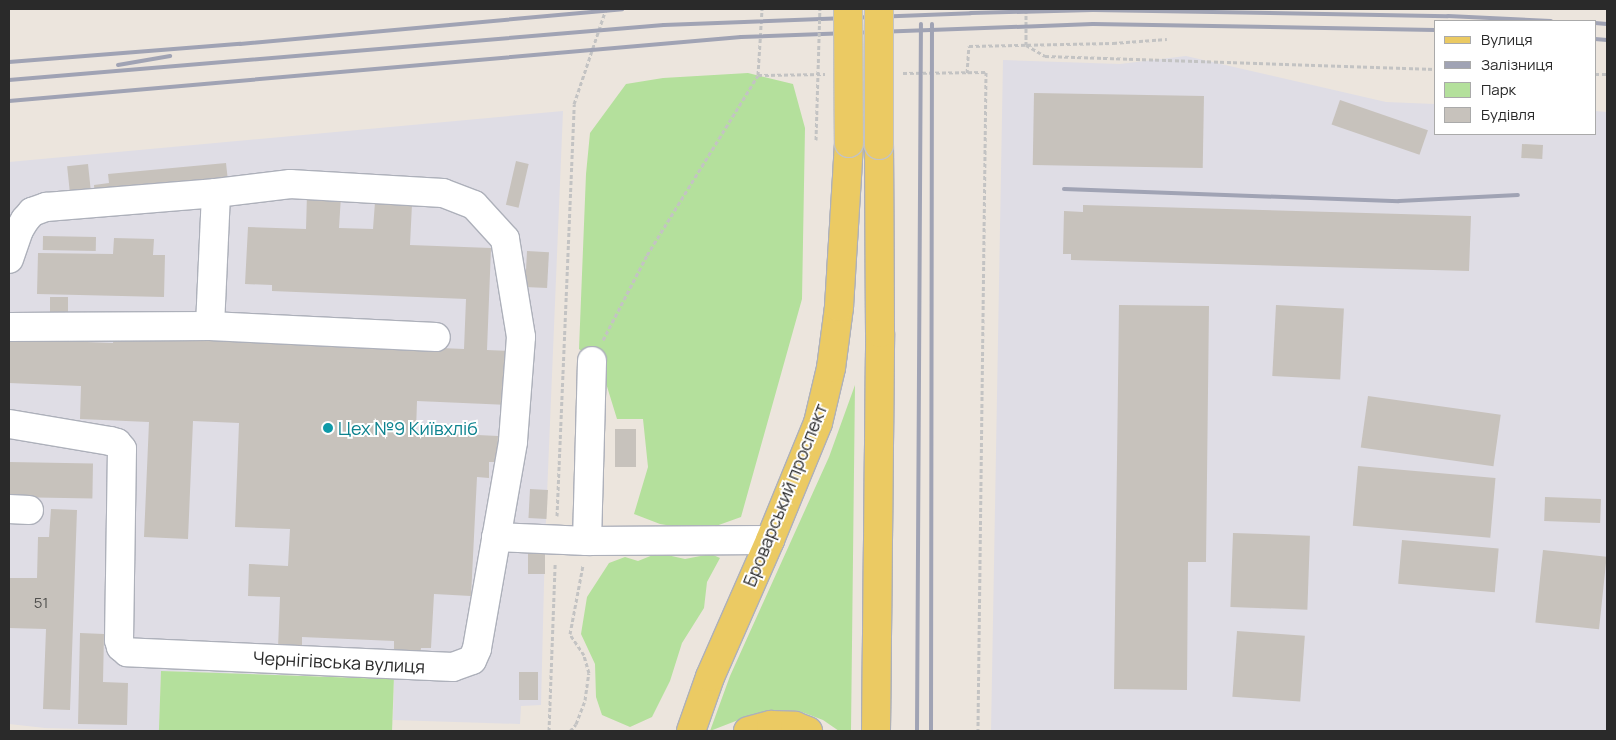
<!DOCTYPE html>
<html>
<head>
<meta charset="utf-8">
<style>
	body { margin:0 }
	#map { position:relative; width:1616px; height:740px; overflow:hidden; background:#ece5dd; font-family:Manrope,sans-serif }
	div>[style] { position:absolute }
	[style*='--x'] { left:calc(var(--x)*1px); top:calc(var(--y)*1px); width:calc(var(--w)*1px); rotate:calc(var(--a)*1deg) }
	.industrial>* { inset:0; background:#dfdde5 }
	.green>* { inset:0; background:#b4e09c; transform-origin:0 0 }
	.building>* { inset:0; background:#c7c2bc; transform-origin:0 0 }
	.path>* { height:3px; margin-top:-1.5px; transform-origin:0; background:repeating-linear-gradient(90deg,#c3c3c3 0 4px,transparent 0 6.5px) }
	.roads { filter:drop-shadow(1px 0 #adb0ba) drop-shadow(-1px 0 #adb0ba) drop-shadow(0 1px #adb0ba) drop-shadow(0 -1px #adb0ba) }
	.minor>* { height:28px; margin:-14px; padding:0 14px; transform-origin:14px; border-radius:14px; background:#fff }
	.major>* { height:28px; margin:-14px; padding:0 14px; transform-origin:14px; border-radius:14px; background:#ebca63 }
	.rail>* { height:4px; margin:-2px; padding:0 2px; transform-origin:2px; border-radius:2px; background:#a0a3b4 }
	.path-bridge>* { height:3px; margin-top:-1.5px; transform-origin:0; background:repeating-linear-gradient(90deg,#c3c3c3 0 4px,transparent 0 6.5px) }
	.bridges { filter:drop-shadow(1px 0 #c3c3c3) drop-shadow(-1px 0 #c3c3c3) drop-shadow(0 1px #c3c3c3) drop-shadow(0 -1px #c3c3c3) }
	.major-bridge>* { height:28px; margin:-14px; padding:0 14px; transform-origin:14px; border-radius:14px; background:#ebca63 }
	.dots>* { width:14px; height:14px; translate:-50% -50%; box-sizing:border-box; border:2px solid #fff; border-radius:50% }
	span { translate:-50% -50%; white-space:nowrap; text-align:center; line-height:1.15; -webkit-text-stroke:4px #fff; paint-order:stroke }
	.number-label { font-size:15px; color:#51504e }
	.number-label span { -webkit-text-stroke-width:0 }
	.culture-label { font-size:18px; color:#0d838f }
	.left { translate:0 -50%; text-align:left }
	.street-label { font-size:18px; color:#2a2a2a }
	.frame { position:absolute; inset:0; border:10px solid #2a2a2a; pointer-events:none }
	.legend { position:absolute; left:1434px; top:20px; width:162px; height:115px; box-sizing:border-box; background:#fff; border:1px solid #aaa; margin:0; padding:6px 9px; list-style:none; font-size:15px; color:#2a2a2a }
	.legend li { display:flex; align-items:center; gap:10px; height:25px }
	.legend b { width:25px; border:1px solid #aaa }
</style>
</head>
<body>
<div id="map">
	<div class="industrial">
		<i style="clip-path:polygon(1186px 56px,1386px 102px,1435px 104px,1435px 134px,1595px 134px,1595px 111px,1607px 112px,1607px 731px,991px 731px,1003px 60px,1120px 64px)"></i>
		<i style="clip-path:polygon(563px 111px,545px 543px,541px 705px,521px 706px,520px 724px,393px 720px,394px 679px,161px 671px,159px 731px,45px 728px,9px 724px,9px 162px)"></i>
	</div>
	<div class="green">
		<i style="clip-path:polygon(748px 73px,793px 84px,805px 128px,802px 299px,741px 517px,702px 531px,660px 524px,634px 514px,648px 467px,643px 419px,617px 419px,601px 367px,579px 349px,586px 174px,590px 133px,626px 84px,663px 78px)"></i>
		<i style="clip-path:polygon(855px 385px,851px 731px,839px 731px,823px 720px,799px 711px,774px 710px,746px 717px,710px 731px,730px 676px,829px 457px)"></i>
		<i style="clip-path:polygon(658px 553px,685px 559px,711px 554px,720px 558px,707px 582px,704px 608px,682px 643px,670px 681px,652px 717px,630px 727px,602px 715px,596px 697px,595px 664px,581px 634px,587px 597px,609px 563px,625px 557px,638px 561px)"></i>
		<i style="left:161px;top:671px;width:233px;height:60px;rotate:2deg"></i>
	</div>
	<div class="building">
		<i style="left:1034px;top:93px;width:170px;height:72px;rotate:1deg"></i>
		<i style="left:1340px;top:100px;width:93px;height:26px;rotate:19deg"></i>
		<i style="left:1522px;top:144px;width:21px;height:14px;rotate:3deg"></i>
		<i style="left:516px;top:161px;width:13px;height:45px;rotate:13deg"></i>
		<i style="clip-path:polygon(226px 163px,228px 181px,95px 198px,94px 185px,109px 183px,108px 174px)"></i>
		<i style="left:88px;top:164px;width:28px;height:21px;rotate:84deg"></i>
		<i style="clip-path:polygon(307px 194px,341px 196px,339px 228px,373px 229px,375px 202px,412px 204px,410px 245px,491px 248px,487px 350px,512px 351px,509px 405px,417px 401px,416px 432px,498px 436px,497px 462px,489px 462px,489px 478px,477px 477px,471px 596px,434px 594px,431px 648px,421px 648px,420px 656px,394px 655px,394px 641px,302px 637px,302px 649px,278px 648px,280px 597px,248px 596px,249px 564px,288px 566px,290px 529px,235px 527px,239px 423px,193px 421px,188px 539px,144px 537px,149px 422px,80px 419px,81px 386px,9px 383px,9px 339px,113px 343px,114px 334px,464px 349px,466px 299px,272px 291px,272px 285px,245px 284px,248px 227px,306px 229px)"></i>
		<i style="clip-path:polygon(1083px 205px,1471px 216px,1469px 271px,1071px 260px,1071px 254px,1063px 254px,1064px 211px,1083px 212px)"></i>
		<i style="left:43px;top:236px;width:53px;height:14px;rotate:1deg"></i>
		<i style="clip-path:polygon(114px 238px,154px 239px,153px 255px,165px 255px,164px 297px,37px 294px,38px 253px,113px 254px)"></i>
		<i style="left:527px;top:251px;width:22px;height:36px;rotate:3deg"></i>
		<i style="left:50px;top:297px;width:18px;height:21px"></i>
		<i style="clip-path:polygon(1119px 305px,1209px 306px,1206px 562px,1188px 562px,1187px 690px,1114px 689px)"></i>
		<i style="left:1276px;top:305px;width:68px;height:71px;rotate:3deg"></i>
		<i style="left:1368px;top:396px;width:134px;height:52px;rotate:8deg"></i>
		<i style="left:615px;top:429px;width:21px;height:38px"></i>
		<i style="left:9px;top:462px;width:84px;height:35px;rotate:1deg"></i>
		<i style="left:1358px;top:466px;width:138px;height:60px;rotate:5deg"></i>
		<i style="left:530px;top:489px;width:18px;height:29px;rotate:3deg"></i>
		<i style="left:1545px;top:497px;width:56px;height:24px;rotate:2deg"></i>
		<i style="clip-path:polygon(51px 509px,77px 510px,70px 710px,43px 709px,46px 629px,9px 628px,9px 578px,37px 578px,38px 537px,49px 537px)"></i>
		<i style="left:1233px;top:533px;width:77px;height:74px;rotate:2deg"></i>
		<i style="left:1402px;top:540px;width:97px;height:44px;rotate:5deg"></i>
		<i style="left:545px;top:543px;width:31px;height:17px;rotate:90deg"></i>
		<i style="left:1543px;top:550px;width:64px;height:73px;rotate:6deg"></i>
		<i style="left:1237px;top:631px;width:68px;height:66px;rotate:4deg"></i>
		<i style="clip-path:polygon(80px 633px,104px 634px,103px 682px,128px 683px,127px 725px,78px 724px)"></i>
		<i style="left:519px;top:672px;width:19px;height:28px"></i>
	</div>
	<div class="path">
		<i style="--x:1026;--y:9;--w:36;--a:90"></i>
		<i style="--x:1026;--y:45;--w:22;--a:30"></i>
		<i style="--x:1045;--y:56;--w:390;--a:1.9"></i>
		<i style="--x:903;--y:73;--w:83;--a:-0.7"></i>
		<i style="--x:986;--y:72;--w:659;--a:90.7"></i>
		<i style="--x:967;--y:73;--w:27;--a:-86"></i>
		<i style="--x:969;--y:46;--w:144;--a:-1.2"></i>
		<i style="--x:1113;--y:43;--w:54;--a:-4.2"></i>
		<i style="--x:1595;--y:74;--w:12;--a:0"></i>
		<i style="--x:758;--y:75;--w:66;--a:-86.5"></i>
		<i style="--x:603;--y:340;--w:96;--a:-62.6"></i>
		<i style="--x:647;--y:255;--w:211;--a:-58.3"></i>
		<i style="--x:758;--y:75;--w:67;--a:-0.9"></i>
		<i style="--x:557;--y:516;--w:412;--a:-87.6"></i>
		<i style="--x:574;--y:104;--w:100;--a:-71.4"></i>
		<i style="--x:549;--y:731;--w:167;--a:-87.9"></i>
		<i style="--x:570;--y:731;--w:9;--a:-49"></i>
		<i style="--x:576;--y:724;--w:26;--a:-69"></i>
		<i style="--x:585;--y:700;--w:27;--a:-82"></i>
		<i style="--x:589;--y:673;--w:19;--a:-106"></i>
		<i style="--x:584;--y:655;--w:25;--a:-124"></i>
		<i style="--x:570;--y:634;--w:70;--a:-79.3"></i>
	</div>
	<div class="roads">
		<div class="minor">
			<i style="--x:9;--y:259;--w:31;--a:-71"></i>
			<i style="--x:19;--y:230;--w:12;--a:-59"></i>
			<i style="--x:25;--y:220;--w:11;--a:-49"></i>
			<i style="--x:32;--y:212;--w:15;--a:-20"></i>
			<i style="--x:46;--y:207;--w:171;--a:-4.7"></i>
			<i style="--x:216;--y:193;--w:75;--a:-6.9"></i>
			<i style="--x:290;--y:184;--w:153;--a:3.4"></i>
			<i style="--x:443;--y:193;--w:33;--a:21"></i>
			<i style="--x:474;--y:205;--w:46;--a:47.6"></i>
			<i style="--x:505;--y:239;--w:99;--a:80.7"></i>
			<i style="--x:521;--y:337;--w:105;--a:94.4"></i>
			<i style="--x:513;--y:442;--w:210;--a:99.9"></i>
			<i style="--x:477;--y:649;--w:12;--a:114"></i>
			<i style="--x:472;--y:660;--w:20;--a:160"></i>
			<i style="--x:453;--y:667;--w:326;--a:-177.4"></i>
			<i style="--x:127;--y:652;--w:8;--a:-140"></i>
			<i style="--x:121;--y:647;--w:7;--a:-106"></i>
			<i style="--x:119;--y:640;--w:191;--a:-89.1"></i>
			<i style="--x:122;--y:449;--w:8;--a:-130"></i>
			<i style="--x:117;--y:443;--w:7;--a:-164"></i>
			<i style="--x:110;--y:441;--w:102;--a:-170.4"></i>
			<i style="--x:210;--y:326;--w:133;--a:-87.4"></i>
			<i style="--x:9;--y:327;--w:201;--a:-0.3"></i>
			<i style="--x:210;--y:326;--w:226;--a:2.8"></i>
			<i style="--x:9;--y:509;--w:20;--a:3"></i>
			<i style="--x:496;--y:537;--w:91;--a:2.5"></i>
			<i style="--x:587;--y:541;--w:183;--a:-0.3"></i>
			<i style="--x:587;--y:541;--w:180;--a:-88.4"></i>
		</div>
		<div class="major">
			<i style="--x:691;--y:731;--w:57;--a:-70.6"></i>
			<i style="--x:710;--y:677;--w:150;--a:-66.3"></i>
			<i style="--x:770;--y:540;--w:126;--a:-67.7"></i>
			<i style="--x:818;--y:423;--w:57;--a:-76.7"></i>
			<i style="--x:831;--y:368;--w:62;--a:-82.5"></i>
			<i style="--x:839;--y:307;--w:164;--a:-86.5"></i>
			<i style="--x:748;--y:731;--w:24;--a:-15"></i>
			<i style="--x:771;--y:725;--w:24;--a:2"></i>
			<i style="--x:795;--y:726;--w:14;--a:21"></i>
			<i style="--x:876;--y:731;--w:398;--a:-89.4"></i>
			<i style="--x:880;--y:333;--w:188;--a:-90.3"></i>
		</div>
	</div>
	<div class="rail">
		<i style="--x:1595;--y:23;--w:12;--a:5"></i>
		<i style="--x:1595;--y:39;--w:12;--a:5"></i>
		<i style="--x:9;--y:62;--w:232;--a:-4.5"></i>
		<i style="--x:240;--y:44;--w:384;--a:-5.2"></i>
		<i style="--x:118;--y:65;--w:53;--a:-9.8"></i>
		<i style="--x:9;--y:80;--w:657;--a:-4.8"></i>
		<i style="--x:664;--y:25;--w:307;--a:-2.2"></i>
		<i style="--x:971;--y:13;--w:122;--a:-1.4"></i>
		<i style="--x:1093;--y:10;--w:355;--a:1"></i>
		<i style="--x:1448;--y:16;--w:103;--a:2.8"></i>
		<i style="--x:9;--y:101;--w:735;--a:-5"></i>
		<i style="--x:741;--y:37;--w:352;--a:-2.1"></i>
		<i style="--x:1093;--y:24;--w:342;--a:1"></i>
		<i style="--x:1064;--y:189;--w:335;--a:2.1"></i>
		<i style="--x:1399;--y:201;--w:119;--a:-2.9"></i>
		<i style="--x:917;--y:731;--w:707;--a:-89.68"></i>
		<i style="--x:931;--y:731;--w:707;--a:-89.92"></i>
	</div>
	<div class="path-bridge">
		<i style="--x:816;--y:140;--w:131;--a:-88.3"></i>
	</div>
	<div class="bridges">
		<div class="major-bridge">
			<i style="--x:848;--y:9;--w:134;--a:89.6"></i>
			<i style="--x:879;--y:9;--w:136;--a:90"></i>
		</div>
	</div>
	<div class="dots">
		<i style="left:328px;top:428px;background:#0f9aa8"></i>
	</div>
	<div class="number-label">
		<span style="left:41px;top:603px">51</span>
	</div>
	<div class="culture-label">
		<span class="left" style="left:338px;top:428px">Цех №9 Київхліб</span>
	</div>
	<div class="street-label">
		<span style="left:785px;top:495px;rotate:-68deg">Броварський проспект</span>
		<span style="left:339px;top:662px;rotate:3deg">Чернігівська вулиця</span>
	</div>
	<div class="frame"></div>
	<ul class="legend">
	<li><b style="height:6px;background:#ebca63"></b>Вулиця</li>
	<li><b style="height:6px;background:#a0a3b4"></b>Залізниця</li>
	<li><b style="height:14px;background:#b4e09c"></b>Парк</li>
	<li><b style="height:14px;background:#c7c2bc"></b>Будівля</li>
	</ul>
</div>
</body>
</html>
